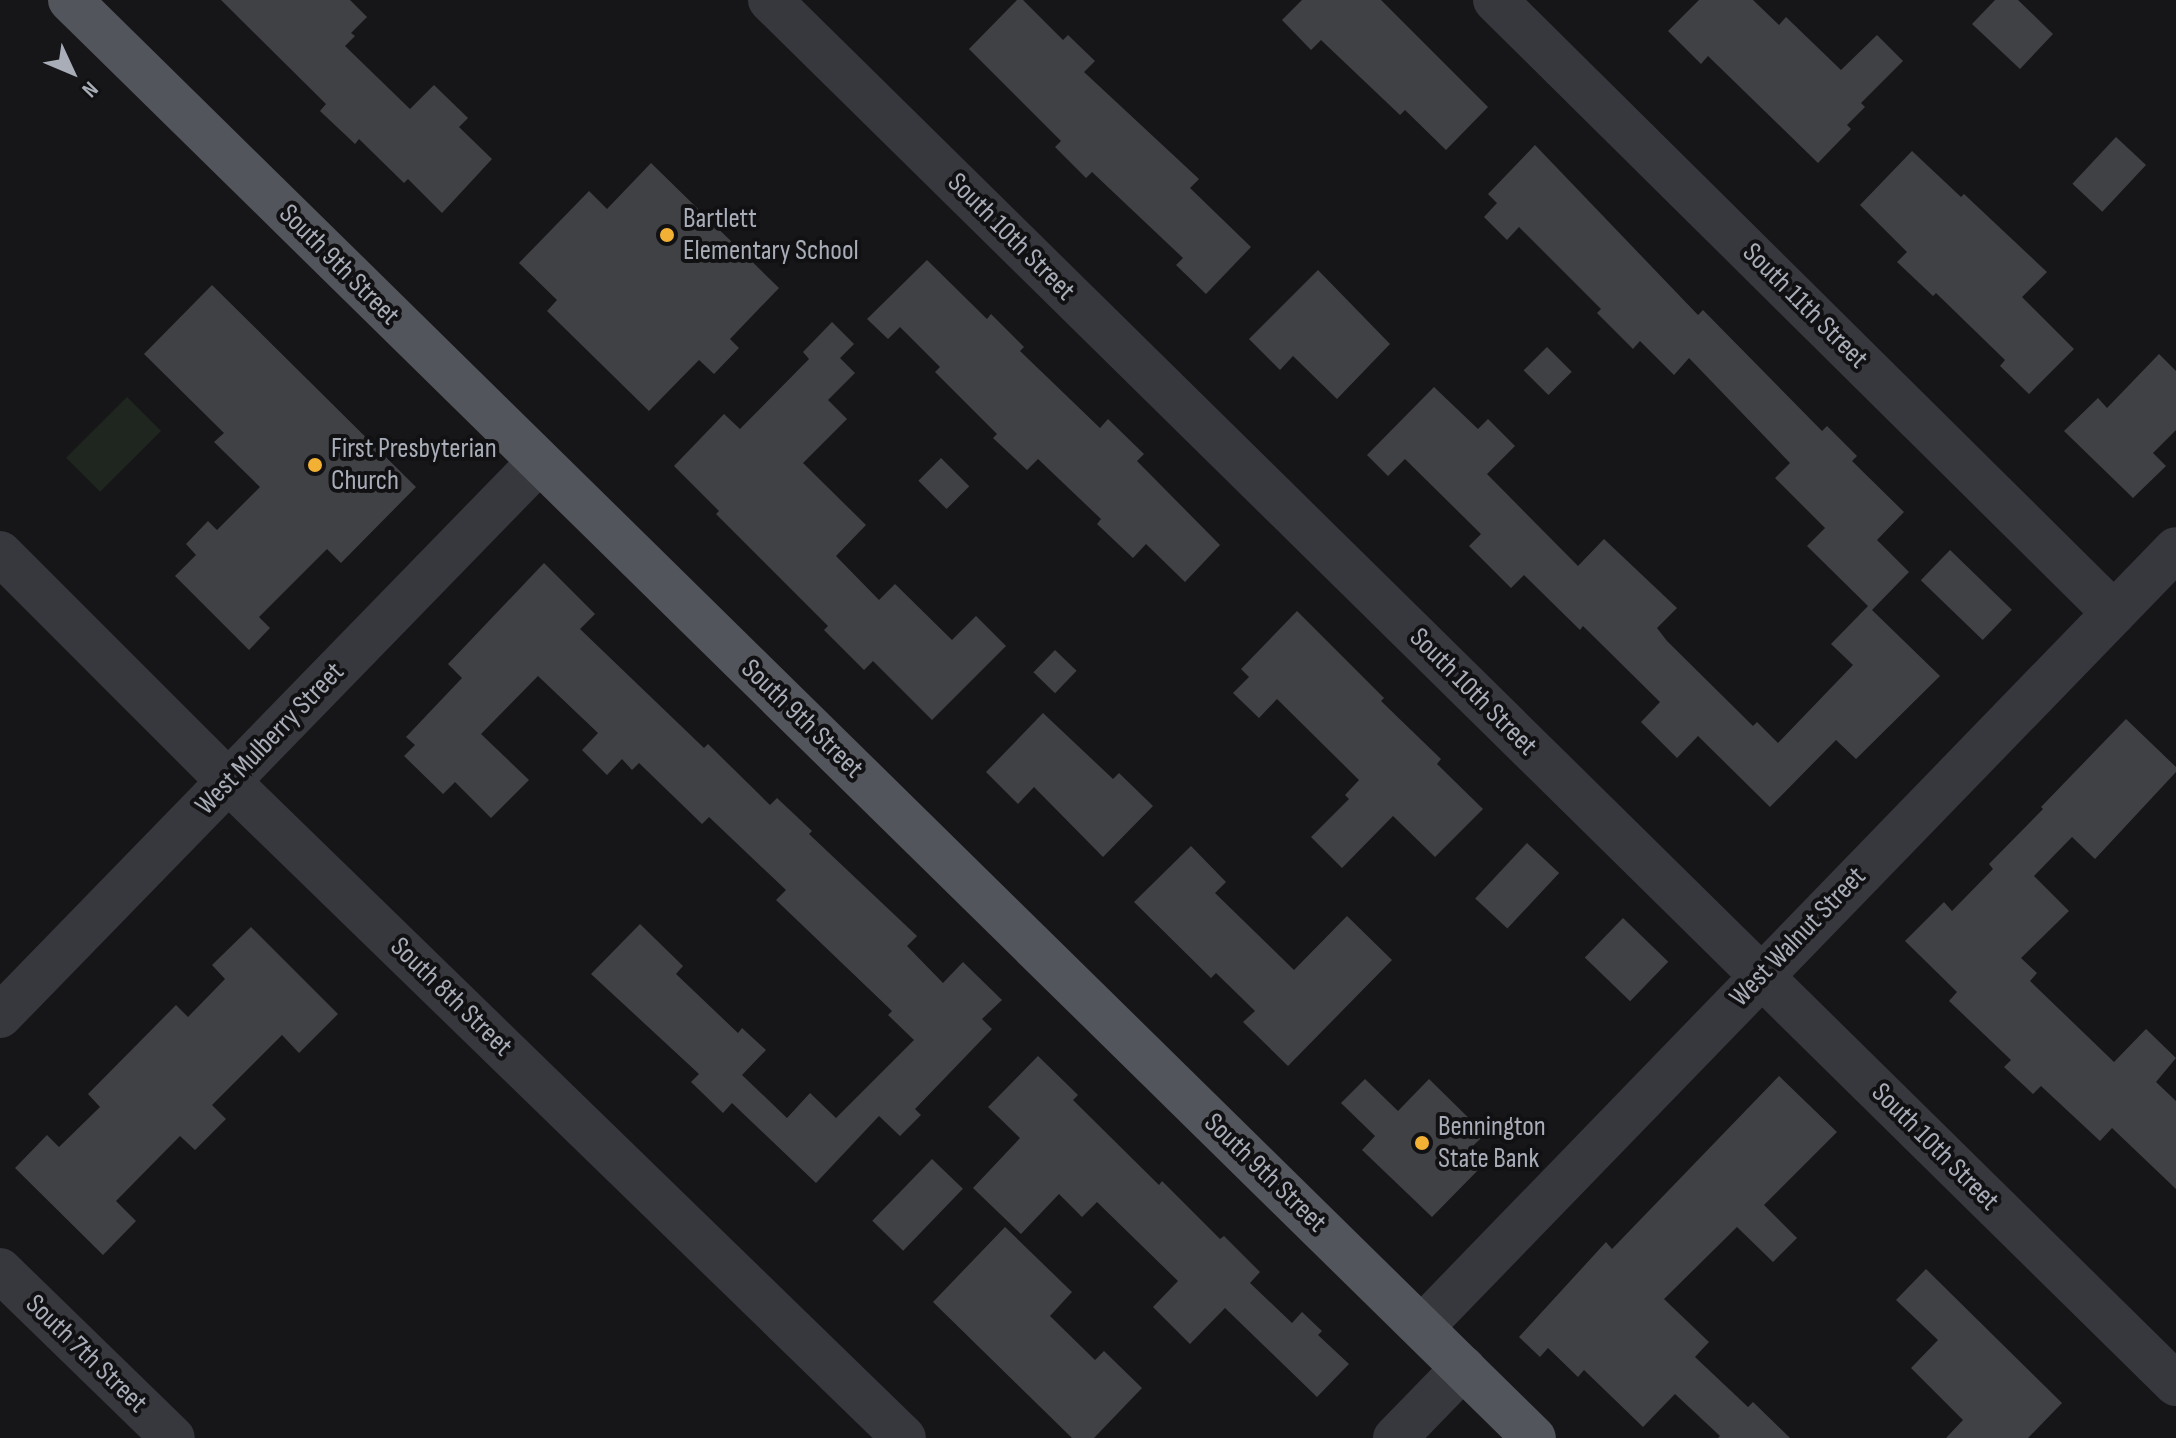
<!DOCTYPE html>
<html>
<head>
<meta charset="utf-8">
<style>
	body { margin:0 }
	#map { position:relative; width:2176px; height:1438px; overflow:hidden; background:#161618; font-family:"Sofia Sans Condensed",sans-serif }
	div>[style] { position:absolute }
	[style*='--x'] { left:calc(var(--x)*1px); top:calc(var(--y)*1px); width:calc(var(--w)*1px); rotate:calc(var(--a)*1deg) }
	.green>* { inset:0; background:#1e261f; transform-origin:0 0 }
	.building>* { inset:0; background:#404145; transform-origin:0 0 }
	.minor>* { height:44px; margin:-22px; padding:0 22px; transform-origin:22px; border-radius:22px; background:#37383d }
	.major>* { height:44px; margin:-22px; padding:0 22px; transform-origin:22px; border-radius:22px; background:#53555c }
	.dots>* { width:22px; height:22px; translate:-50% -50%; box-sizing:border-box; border:4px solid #111113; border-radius:50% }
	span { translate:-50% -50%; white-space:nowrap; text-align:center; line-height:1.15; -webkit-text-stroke:8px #111113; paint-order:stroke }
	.poi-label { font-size:28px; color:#a8adb8 }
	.left { translate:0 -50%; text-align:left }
	.street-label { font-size:28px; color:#a8adb8 }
	.north { position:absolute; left:32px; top:32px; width:80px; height:80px; -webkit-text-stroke:6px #111113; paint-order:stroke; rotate:134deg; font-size:22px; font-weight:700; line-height:32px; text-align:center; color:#a8adb8 }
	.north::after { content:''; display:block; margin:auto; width:28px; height:36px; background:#a8adb8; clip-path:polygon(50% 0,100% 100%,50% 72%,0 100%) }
</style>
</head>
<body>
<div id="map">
	<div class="green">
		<i style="left:127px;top:397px;width:48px;height:86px;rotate:45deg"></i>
	</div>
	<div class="building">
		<i style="clip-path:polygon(221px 0,350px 0,367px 17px,351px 33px,355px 36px,345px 46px,410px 109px,434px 85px,468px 118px,459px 127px,492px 159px,442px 213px,408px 179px,404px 183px,359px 139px,355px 144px,320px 111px,326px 104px)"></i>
		<i style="clip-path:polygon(1017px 0,1023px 0,1063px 40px,1068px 35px,1095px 61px,1084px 72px,1199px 179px,1190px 188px,1251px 247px,1206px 294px,1176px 265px,1183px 258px,1092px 172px,1086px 178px,1055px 147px,1061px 141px,969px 49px)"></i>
		<i style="clip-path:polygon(1302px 0,1381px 0,1488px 107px,1446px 150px,1405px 110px,1400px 115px,1321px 40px,1311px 50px,1282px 20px)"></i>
		<i style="clip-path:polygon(1699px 0,1753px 0,1779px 25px,1786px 17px,1841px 70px,1877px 35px,1903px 61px,1861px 103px,1865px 107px,1847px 125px,1851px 129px,1818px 163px,1708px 56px,1701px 64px,1668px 31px)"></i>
		<i style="clip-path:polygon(1995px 0,2018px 0,2053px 34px,2020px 69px,1972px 24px)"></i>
		<i style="left:2116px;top:137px;width:41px;height:64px;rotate:43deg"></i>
		<i style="clip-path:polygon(1535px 145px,1698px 315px,1703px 310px,1822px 431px,1827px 426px,1857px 456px,1852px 461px,1904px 512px,1877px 540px,1909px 572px,1872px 610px,1940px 676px,1856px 759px,1836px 740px,1770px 807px,1698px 736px,1677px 758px,1641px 722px,1660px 702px,1583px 626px,1580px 630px,1524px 575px,1511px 588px,1469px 546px,1481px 534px,1405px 459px,1388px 476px,1367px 455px,1434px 387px,1478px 429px,1488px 419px,1515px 446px,1487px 474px,1578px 566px,1604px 539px,1677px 608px,1657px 628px,1667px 641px,1753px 726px,1757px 722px,1778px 743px,1853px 665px,1831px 644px,1868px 606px,1807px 546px,1825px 528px,1775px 478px,1790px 463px,1689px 358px,1674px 375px,1640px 341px,1633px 349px,1597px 313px,1601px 309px,1519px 227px,1507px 240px,1484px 217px,1497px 203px,1488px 194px)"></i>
		<i style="clip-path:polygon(1912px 151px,1961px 197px,1964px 194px,2047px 272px,2022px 297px,2074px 349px,2029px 394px,2000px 366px,2005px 360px,1936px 293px,1933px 296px,1897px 262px,1907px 252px,1860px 205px)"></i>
		<i style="clip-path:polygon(651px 163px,779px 288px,730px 339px,739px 348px,714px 374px,699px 360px,649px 411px,547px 311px,557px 300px,519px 263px,589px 191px,607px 209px)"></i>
		<i style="clip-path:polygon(927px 260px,987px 319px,991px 314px,1024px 347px,1020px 351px,1100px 428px,1108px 419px,1144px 454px,1137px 461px,1220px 545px,1185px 582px,1146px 544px,1133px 558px,1097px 524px,1101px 519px,1038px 459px,1027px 470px,993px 438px,997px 434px,935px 372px,940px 367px,900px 327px,888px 339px,867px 319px)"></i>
		<i style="clip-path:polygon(1318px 270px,1390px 344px,1337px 399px,1293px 356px,1280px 370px,1249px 339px)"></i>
		<i style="clip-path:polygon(212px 285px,416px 487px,341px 563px,327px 549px,259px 617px,270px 628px,249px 650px,175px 576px,196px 555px,186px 544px,208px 521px,217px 530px,260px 487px,214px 442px,224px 433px,144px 354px)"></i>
		<i style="clip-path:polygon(832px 322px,854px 344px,840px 358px,855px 373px,828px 400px,847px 419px,803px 463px,866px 525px,836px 556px,879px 600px,895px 584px,952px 640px,976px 616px,1006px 646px,932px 720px,873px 661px,864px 670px,824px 630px,828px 626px,716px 514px,719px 511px,674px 466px,724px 414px,740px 429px,809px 359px,803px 352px)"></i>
		<i style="left:1547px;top:347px;width:35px;height:33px;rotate:45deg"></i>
		<i style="clip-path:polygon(2159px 354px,2176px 371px,2176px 430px,2153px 453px,2166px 466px,2133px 498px,2064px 431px,2098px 398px,2107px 408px)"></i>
		<i style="left:941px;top:458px;width:40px;height:32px;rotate:45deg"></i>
		<i style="left:1950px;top:550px;width:86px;height:42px;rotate:44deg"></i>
		<i style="clip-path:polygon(544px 563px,595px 614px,580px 629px,704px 748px,708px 744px,770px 805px,777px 798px,812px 831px,809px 834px,917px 936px,907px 946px,943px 983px,963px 962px,1002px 1000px,982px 1019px,992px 1029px,915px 1109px,921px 1115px,900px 1136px,879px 1116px,816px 1183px,732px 1103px,723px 1113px,691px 1082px,699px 1074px,591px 974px,640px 924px,683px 966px,676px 974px,738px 1033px,742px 1028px,766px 1050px,742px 1075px,787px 1118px,810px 1093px,836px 1118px,914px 1040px,888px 1015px,892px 1011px,776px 900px,786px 890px,709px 817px,702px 824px,639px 763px,632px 770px,622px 759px,607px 775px,582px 750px,598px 733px,538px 676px,481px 734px,529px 780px,491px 818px,455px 782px,443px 794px,404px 756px,415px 745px,406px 737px,462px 678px,448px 664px)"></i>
		<i style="clip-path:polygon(1297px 611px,1384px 698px,1381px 701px,1441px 759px,1437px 764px,1483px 809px,1435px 857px,1393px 816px,1342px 868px,1311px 837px,1349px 799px,1345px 795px,1359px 780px,1277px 699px,1259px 718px,1233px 693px,1249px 677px,1241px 669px)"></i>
		<i style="left:1055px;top:650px;width:30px;height:31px;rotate:44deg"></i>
		<i style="clip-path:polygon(1043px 713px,1113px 779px,1119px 773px,1153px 806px,1103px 857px,1034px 787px,1018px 804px,986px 772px)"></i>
		<i style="clip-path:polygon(2126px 719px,2176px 767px,2176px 772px,2095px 859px,2072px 837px,2034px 876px,2069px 911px,2021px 958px,2037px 973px,2030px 981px,2114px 1062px,2146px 1029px,2176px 1058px,2156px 1082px,2176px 1101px,2176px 1189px,2112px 1128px,2100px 1141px,2041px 1086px,2033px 1094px,2004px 1067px,2011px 1060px,1949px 1001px,1957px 992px,1905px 941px,1944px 902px,1952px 911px,1993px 869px,1989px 864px,2043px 809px,2041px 807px)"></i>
		<i style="left:1527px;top:843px;width:44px;height:76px;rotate:43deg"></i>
		<i style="clip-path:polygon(1191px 846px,1226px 882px,1215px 893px,1294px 970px,1347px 916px,1392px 960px,1288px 1066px,1243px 1022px,1255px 1011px,1216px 973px,1211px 978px,1134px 902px)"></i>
		<i style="left:1623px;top:918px;width:63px;height:55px;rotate:44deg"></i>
		<i style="clip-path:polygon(251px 927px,338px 1014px,299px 1053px,282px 1035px,212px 1105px,226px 1119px,195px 1150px,180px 1136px,116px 1201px,136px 1221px,103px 1255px,15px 1168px,47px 1135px,59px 1147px,100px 1107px,88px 1094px,176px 1005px,188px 1017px,225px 979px,212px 965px)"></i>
		<i style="clip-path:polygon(1038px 1056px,1078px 1095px,1073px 1100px,1159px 1185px,1162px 1181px,1220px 1239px,1224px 1236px,1260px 1272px,1250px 1283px,1292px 1323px,1302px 1312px,1322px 1331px,1318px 1335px,1349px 1364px,1317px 1397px,1225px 1308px,1190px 1344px,1153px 1307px,1178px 1281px,1097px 1202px,1082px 1217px,1059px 1194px,1021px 1234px,973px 1188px,1020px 1138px,988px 1107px)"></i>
		<i style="clip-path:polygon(1779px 1076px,1837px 1132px,1764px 1205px,1797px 1238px,1773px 1262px,1737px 1227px,1664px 1299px,1709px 1342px,1695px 1357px,1748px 1407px,1753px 1402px,1790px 1438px,1718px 1438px,1720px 1436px,1675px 1394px,1643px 1427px,1584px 1370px,1578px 1377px,1548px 1348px,1540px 1357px,1519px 1337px,1606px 1242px,1612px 1249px)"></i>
		<i style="clip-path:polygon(1365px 1079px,1398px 1111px,1429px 1079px,1485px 1134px,1469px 1150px,1484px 1164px,1432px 1217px,1362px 1150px,1375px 1136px,1341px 1103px)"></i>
		<i style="left:932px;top:1159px;width:43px;height:86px;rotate:44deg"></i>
		<i style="clip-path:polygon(1005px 1227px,1072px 1292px,1050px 1316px,1095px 1360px,1104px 1351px,1142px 1388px,1094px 1438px,1072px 1438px,933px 1302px)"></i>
		<i style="clip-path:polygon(1926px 1269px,2062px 1403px,2028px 1438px,1946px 1438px,1963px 1420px,1911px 1368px,1938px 1340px,1896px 1300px)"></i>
	</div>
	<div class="minor">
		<i style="--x:770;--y:0;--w:1973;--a:44.55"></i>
		<i style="--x:1495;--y:0;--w:871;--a:44.72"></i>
		<i style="--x:0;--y:553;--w:324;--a:45"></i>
		<i style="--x:229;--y:782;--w:941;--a:44.18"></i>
		<i style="--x:0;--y:1016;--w:773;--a:-45.79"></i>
		<i style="--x:0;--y:1270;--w:241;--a:44.2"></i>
		<i style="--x:1422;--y:1327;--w:1083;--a:-45.9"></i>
		<i style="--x:1395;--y:1438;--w:98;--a:-45.8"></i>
	</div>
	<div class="major">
		<i style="--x:70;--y:0;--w:2052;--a:44.49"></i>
	</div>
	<div class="dots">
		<i style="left:667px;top:235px;background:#f2b134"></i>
		<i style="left:315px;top:465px;background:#f2b134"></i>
		<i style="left:1422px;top:1143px;background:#f2b134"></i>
	</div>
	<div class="poi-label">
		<span class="left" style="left:683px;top:235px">Bartlett<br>Elementary School</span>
		<span class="left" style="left:331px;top:465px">First Presbyterian<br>Church</span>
		<span class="left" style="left:1438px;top:1143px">Bennington<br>State Bank</span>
	</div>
	<div class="street-label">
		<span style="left:1011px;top:237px;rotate:45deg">South 10th Street</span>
		<span style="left:339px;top:265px;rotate:45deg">South 9th Street</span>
		<span style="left:1805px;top:306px;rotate:45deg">South 11th Street</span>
		<span style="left:1473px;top:692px;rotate:45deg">South 10th Street</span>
		<span style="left:802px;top:719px;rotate:44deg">South 9th Street</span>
		<span style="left:270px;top:739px;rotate:-46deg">West Mulberry Street</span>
		<span style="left:1798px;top:937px;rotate:-46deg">West Walnut Street</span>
		<span style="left:451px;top:997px;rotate:44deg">South 8th Street</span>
		<span style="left:1935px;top:1147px;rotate:45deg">South 10th Street</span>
		<span style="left:1265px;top:1173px;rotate:44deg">South 9th Street</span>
		<span style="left:86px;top:1354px;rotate:44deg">South 7th Street</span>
	</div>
	<div class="north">N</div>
</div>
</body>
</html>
